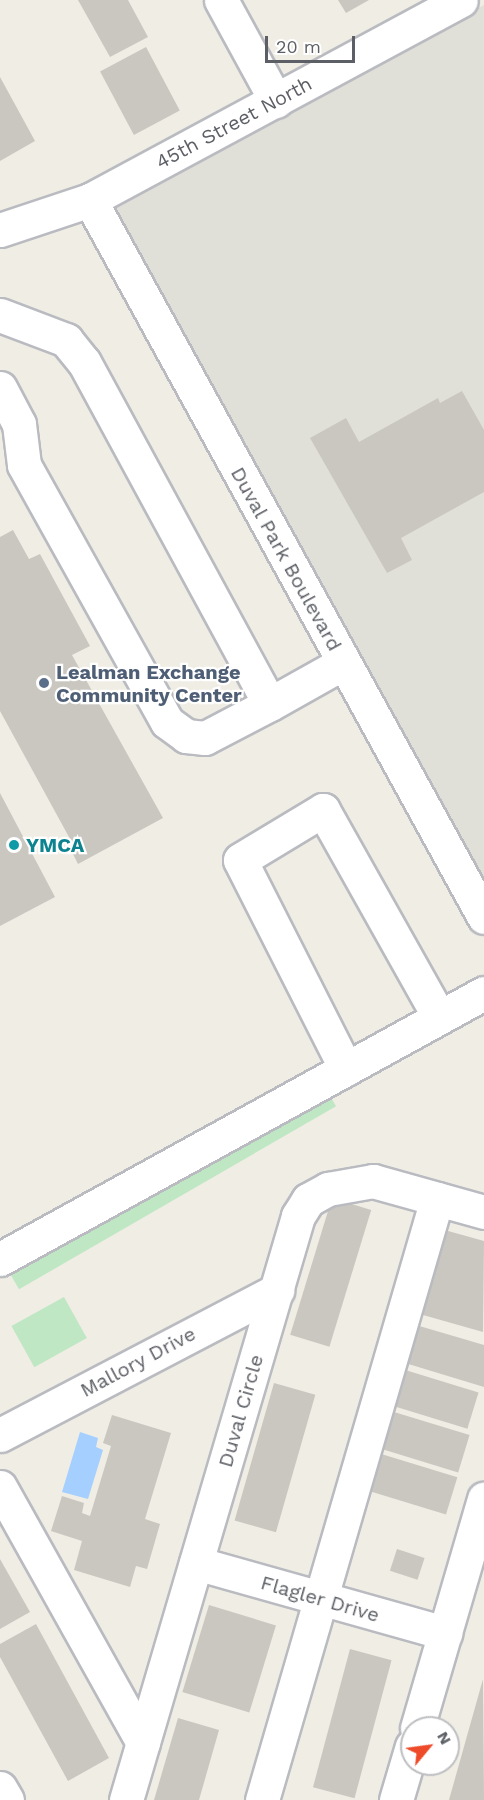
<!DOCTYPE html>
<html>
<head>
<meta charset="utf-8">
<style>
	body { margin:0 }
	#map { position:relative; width:484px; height:1800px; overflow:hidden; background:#efede4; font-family:"Work Sans",sans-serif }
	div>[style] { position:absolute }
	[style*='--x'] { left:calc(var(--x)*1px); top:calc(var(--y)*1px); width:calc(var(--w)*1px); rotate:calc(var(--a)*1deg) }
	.industrial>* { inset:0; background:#e0dfd8 }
	.green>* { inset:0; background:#bfe7c3; transform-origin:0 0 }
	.water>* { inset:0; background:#a4cfff }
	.building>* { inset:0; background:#cac7c1; transform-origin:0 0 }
	.roads { filter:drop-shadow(2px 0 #b9bbc0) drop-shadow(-2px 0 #b9bbc0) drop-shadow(0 2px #b9bbc0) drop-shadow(0 -2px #b9bbc0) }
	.minor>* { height:33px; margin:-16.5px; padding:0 16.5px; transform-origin:16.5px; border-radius:16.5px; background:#fff }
	.dots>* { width:16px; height:16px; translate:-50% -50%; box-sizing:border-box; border:3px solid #fff; border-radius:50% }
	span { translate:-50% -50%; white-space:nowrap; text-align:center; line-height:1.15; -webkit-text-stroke:4.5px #fff; paint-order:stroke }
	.street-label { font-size:20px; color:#5c5f65 }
	.service-label { font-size:20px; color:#4e5e75; font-weight:700 }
	.left { translate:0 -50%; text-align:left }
	.culture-label { font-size:20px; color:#0d838f; font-weight:700 }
	.north { position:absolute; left:400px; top:1716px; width:60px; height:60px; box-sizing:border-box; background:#fff; border:2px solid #bebfc1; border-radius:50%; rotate:61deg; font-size:16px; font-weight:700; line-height:24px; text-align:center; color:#5c5f65 }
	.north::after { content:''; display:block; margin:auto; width:21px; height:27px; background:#ee4b2a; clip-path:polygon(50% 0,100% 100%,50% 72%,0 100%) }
	.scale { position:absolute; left:265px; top:36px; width:90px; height:27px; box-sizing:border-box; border:3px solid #5c5f65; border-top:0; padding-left:8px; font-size:18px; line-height:21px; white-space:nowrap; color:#5c5f65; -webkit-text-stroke:4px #fff; paint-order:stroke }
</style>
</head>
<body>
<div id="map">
	<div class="industrial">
		<i style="clip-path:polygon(484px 5px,484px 881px,113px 206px)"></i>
	</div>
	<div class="green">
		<i style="left:322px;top:1082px;width:28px;height:366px;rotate:60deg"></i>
		<i style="left:64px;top:1297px;width:47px;height:60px;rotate:61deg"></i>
	</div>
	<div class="water">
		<i style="clip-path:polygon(80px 1432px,98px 1438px,96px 1447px,103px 1450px,88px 1499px,62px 1492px)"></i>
	</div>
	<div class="building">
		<i style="clip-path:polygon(78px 0,128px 0,148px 37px,110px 57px)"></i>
		<i style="clip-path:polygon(338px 0,369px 0,346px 13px)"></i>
		<i style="left:146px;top:47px;width:72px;height:52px;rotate:62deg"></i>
		<i style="clip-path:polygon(0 77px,35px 141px,0 161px)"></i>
		<i style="clip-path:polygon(462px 391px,484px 430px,484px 492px,401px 538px,412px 560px,387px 573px,310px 438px,346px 418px,359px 442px,438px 398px,440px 403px)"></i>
		<i style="clip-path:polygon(13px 530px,29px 559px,40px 554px,90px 646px,72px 655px,163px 818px,78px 864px,71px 850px,75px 848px,0 711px,0 537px)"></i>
		<i style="clip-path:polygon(0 793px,55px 897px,0 926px)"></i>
		<i style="left:332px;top:1198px;width:41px;height:143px;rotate:17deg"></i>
		<i style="clip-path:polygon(441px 1229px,484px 1241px,483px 1332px,416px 1313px)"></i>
		<i style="clip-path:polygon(416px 1325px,484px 1345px,484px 1387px,405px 1363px)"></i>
		<i style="left:402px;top:1369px;width:80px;height:38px;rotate:17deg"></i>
		<i style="left:274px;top:1383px;width:43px;height:143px;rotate:16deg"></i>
		<i style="left:394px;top:1412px;width:79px;height:39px;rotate:17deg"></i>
		<i style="clip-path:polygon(112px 1415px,171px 1433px,145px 1519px,160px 1524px,147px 1569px,136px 1566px,130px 1587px,74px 1570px,82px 1541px,51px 1531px,62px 1496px,84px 1503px,82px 1513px,90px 1516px,111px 1446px,103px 1443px)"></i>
		<i style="left:378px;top:1453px;width:83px;height:39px;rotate:17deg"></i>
		<i style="left:397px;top:1549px;width:29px;height:23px;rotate:18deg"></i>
		<i style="clip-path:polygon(0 1559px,30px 1612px,0 1629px)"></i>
		<i style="left:209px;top:1605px;width:70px;height:91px;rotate:17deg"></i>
		<i style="clip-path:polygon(36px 1624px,109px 1758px,68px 1781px,0 1657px,0 1644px)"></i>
		<i style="left:350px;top:1649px;width:43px;height:143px;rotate:15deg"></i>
		<i style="clip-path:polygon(483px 1679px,484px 1800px,449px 1800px)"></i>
		<i style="clip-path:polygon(178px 1718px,219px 1730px,199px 1800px,154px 1800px)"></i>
	</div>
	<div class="roads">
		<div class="minor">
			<i style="--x:221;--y:0;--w:115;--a:61.4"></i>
			<i style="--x:90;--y:200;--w:818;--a:61.21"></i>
			<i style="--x:0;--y:230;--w:95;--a:-18.4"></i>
			<i style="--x:90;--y:200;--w:421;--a:-28.3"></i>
			<i style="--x:0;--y:315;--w:71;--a:20.7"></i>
			<i style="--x:66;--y:340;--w:28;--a:51"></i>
			<i style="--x:84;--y:362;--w:389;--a:61.5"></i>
			<i style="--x:270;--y:704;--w:84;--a:-29.3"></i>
			<i style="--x:0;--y:388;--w:41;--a:62.2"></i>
			<i style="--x:19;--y:424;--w:41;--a:83"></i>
			<i style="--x:24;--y:465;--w:294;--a:60.9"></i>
			<i style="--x:167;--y:722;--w:24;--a:36"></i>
			<i style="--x:186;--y:736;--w:19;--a:6"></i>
			<i style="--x:205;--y:738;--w:73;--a:-27.6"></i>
			<i style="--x:346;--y:1069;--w:234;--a:-116.9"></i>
			<i style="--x:240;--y:860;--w:97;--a:-31.1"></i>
			<i style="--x:323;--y:810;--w:237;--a:60.7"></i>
			<i style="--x:0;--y:1259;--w:552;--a:-28.79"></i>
			<i style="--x:0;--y:1435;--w:313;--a:-27.6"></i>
			<i style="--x:0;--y:1487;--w:293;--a:60.8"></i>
			<i style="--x:196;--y:1563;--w:259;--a:15.7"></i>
			<i style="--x:417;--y:1728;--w:239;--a:-73.7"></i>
			<i style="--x:0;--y:1788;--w:14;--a:60"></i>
			<i style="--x:126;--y:1800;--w:609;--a:-73.59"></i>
			<i style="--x:298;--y:1216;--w:19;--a:-58"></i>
			<i style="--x:308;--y:1200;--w:23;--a:-29"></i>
			<i style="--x:328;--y:1189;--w:46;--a:-10.1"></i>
			<i style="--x:373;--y:1181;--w:115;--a:15.6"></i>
			<i style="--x:262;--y:1800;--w:626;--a:-73.77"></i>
			<i style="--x:396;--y:1800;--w:56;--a:-73.5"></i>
		</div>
	</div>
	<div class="dots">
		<i style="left:44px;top:683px;background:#5c6f8a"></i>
		<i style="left:14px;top:845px;background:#0f9aa8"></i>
	</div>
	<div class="street-label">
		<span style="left:234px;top:123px;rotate:-28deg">45th Street North</span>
		<span style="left:286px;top:559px;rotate:61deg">Duval Park Boulevard</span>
		<span style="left:138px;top:1362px;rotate:-28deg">Mallory Drive</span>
		<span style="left:241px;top:1411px;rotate:-74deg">Duval Circle</span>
		<span style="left:320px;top:1599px;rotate:16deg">Flagler Drive</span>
	</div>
	<div class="service-label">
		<span class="left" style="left:56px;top:684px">Lealman Exchange<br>Community Center</span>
	</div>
	<div class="culture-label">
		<span class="left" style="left:26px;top:845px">YMCA</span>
	</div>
	<div class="north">N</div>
	<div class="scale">20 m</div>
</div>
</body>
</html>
